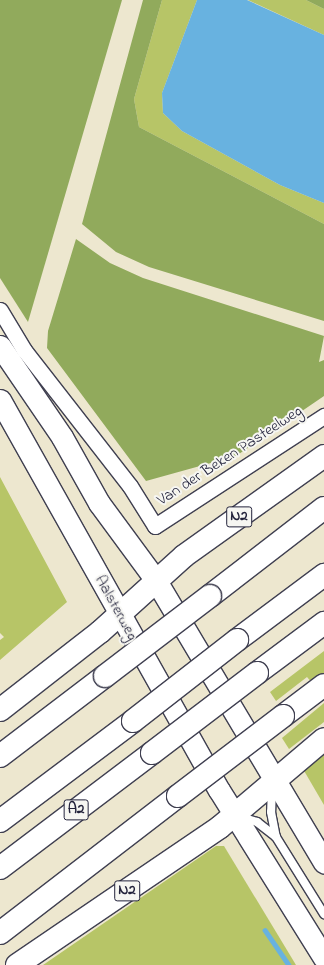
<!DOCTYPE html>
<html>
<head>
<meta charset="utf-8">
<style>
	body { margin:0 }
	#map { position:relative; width:324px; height:965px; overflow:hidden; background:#ede7cf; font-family:"Indie Flower",sans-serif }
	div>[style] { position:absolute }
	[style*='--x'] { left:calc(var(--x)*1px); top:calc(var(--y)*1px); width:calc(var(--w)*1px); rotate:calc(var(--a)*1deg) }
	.green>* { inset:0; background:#b7c567 }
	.forest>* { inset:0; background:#91aa5c }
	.water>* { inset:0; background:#68b2e0 }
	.stream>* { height:4.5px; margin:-2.25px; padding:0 2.25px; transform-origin:2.25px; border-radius:2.25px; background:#68b2e0 }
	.roads { filter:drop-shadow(1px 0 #404051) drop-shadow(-1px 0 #404051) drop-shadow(0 1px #404051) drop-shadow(0 -1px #404051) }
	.service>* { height:8px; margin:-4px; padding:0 4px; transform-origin:4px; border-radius:4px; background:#fff }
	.minor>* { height:15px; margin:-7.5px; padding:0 7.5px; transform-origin:7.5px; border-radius:7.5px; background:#fff }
	.secondary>* { height:21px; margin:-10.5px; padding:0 10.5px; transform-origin:10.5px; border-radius:10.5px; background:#fff }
	.trunk>* { height:22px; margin:-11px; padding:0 11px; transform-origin:11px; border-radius:11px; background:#fff }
	.motorway>* { height:22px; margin:-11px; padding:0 11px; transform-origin:11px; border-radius:11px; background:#fff }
	.bridges { filter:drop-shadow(1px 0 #404051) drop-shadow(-1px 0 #404051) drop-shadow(0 1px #404051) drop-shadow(0 -1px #404051) }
	.trunk-bridge>* { height:22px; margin:-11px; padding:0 11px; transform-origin:11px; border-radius:11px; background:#fff }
	.motorway-bridge>* { height:22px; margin:-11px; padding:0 11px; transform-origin:11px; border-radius:11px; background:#fff }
	span { translate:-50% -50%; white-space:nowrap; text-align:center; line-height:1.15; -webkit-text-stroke:4px #f6f6f2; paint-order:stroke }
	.shield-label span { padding:1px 3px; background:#f6f6f2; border:1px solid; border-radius:3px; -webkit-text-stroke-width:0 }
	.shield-label { font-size:15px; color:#22223b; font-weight:700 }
	.street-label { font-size:16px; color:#22223b }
</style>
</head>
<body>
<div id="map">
	<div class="green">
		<i style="clip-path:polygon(162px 0,197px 0,162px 93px,163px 113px,182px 131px,280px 185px,324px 203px,324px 224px,139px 127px,134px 99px)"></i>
		<i style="clip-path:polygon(248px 0,306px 0,324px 9px,324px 35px)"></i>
		<i style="clip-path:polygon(0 477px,67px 602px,0 660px,0 640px,4px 637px,0 633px)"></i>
		<i style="clip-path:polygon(324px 651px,324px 676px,313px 684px,307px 677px,276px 701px,270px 692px)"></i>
		<i style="clip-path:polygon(324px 703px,324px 722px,289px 749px,282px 738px)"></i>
		<i style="clip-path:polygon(324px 749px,324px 805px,303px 769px)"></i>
		<i style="clip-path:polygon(216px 846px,224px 846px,296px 965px,43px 965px)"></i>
	</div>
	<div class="forest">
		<i style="clip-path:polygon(0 0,122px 0,28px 322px,0 278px)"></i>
		<i style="clip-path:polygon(143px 0,162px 0,134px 99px,139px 127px,324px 224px,324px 321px,149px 267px,116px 252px,82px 224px)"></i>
		<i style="clip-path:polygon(306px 0,324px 0,324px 9px)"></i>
		<i style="clip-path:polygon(76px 239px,110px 263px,143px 278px,324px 336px,319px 362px,324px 360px,324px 396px,236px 456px,146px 481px,47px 348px,48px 331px)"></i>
	</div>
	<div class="water">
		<i style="clip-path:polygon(197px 0,247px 0,324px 35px,324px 203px,280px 185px,182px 131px,163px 113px,162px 93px)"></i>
	</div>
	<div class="stream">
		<i style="--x:265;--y:930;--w:42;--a:55.6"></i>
	</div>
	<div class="roads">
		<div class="service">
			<i style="--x:272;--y:787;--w:25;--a:92"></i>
			<i style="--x:271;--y:812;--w:25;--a:79"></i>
			<i style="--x:276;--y:837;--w:91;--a:58.1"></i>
			<i style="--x:241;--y:817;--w:17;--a:17"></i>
			<i style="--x:257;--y:822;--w:24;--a:38"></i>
		</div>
		<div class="minor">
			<i style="--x:0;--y:310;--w:47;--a:59"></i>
			<i style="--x:24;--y:350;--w:172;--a:52.1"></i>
			<i style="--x:130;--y:486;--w:47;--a:58"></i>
			<i style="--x:155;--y:526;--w:202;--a:-33.1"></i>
		</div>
		<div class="secondary">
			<i style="--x:0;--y:346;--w:110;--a:55.7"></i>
			<i style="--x:62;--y:437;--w:76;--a:60.7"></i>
			<i style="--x:99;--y:503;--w:94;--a:53.6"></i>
			<i style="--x:155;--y:579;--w:330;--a:59.2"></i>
			<i style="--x:0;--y:400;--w:447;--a:60.7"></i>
			<i style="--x:219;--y:790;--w:198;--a:58"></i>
		</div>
		<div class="trunk">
			<i style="--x:210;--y:596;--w:144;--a:-37.7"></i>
			<i style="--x:0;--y:710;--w:127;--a:-38"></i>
			<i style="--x:100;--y:632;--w:113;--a:-42.1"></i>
			<i style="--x:184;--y:556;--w:172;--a:-35.5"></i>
			<i style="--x:283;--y:716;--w:51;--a:-37.1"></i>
			<i style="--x:0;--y:756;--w:132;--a:-37.3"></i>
			<i style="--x:0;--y:933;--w:225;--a:-37.6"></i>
			<i style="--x:17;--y:965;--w:245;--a:-34.2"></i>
			<i style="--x:220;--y:827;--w:136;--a:-40.2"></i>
		</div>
		<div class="motorway">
			<i style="--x:237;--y:640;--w:109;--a:-36.8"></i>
			<i style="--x:257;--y:673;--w:84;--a:-36.7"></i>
			<i style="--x:0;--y:821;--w:166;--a:-36.9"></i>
			<i style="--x:0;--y:868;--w:191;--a:-37.1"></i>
		</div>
	</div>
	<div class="bridges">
		<div class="trunk-bridge">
			<i style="--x:105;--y:676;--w:132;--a:-37.3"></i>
			<i style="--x:178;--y:796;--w:132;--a:-37.3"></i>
		</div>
		<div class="motorway-bridge">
			<i style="--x:133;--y:721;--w:132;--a:-37.9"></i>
			<i style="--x:152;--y:753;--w:132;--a:-37.3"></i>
		</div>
	</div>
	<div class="shield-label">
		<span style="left:239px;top:517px">N2</span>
		<span style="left:76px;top:810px">A2</span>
		<span style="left:127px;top:891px">N2</span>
	</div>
	<div class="street-label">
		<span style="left:230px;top:456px;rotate:-33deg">Van der Beken Pasteelweg</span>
		<span style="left:116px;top:608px;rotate:61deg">Aalsterweg</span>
	</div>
</div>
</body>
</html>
